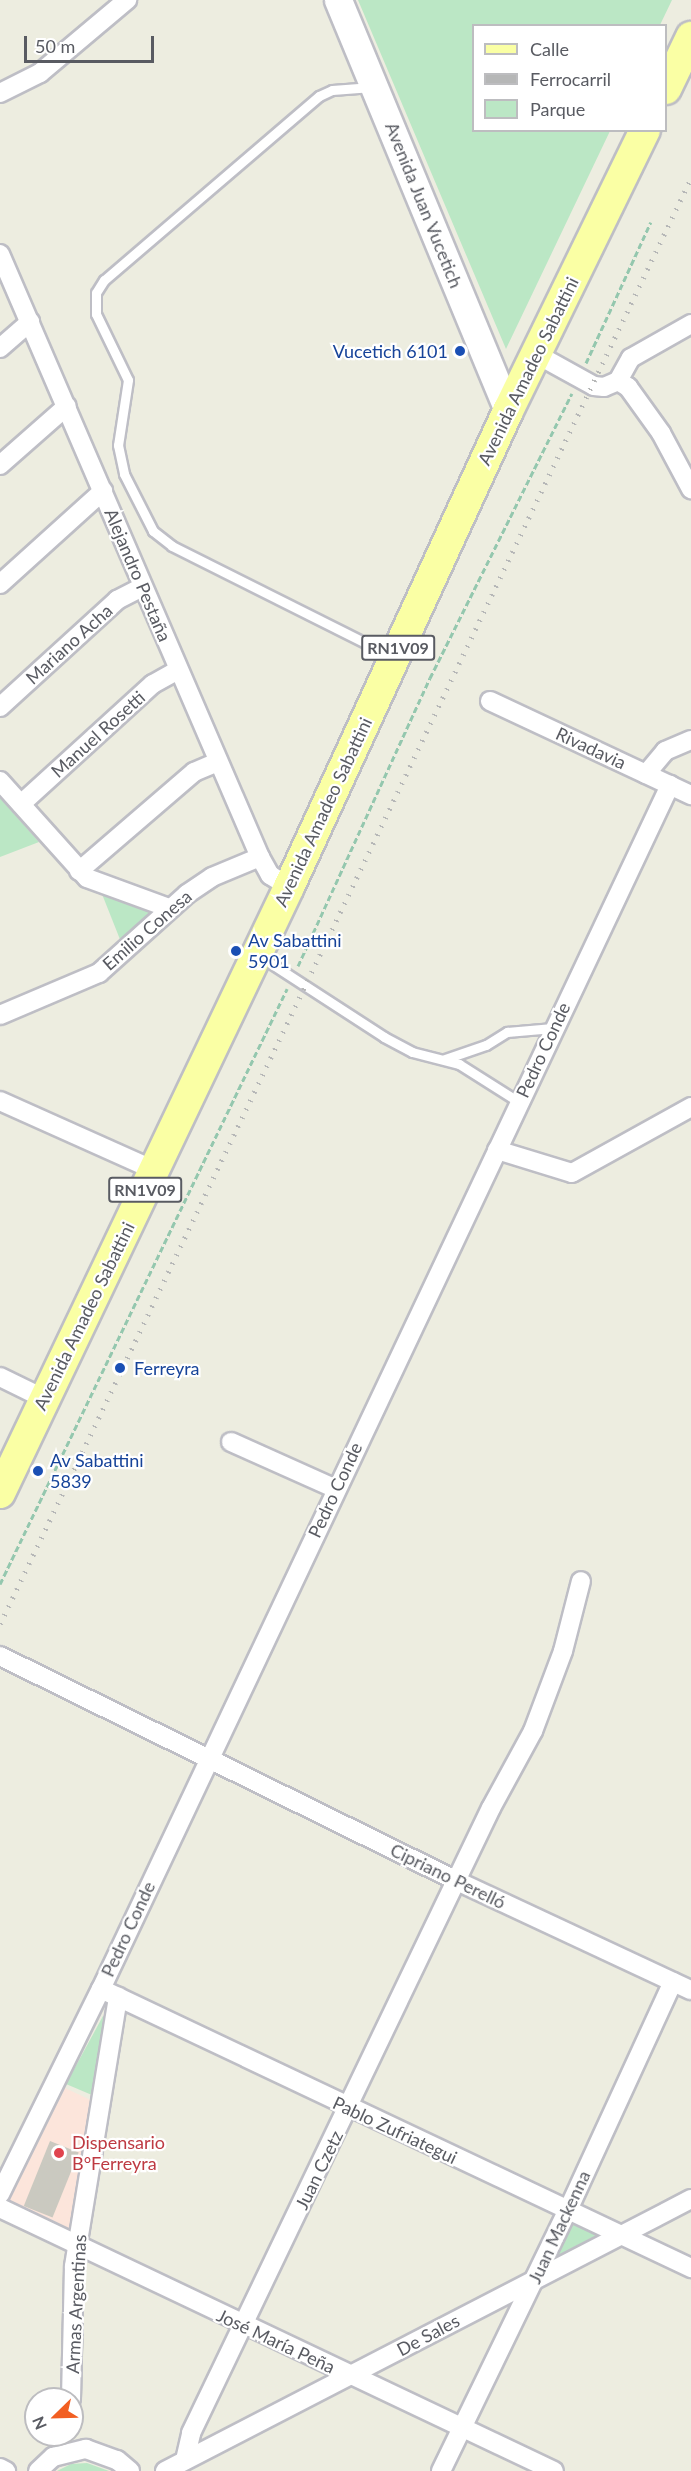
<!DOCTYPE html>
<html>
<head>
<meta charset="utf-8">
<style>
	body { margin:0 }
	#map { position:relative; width:691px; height:2471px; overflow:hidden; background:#edede0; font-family:Lato,sans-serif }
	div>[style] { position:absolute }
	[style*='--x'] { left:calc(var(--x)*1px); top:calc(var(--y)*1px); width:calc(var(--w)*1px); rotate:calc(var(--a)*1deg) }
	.medical>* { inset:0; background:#fce5db }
	.green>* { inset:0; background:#bbe7c5 }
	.building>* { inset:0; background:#cac9c0; transform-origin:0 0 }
	.path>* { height:3px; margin-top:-1.5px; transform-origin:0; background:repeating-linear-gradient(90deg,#94c7ae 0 6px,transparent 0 9px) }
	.roads { filter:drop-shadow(2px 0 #bebec5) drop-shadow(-2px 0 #bebec5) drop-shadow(0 2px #bebec5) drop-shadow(0 -2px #bebec5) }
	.service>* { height:9px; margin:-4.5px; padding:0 4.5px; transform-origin:4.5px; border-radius:4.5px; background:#fff }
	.minor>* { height:18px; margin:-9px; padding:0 9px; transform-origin:9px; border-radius:9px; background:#fff }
	.secondary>* { height:27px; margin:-13.5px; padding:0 13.5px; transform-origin:13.5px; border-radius:13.5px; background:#fff }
	.primary>* { height:30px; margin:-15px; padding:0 15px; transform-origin:15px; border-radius:15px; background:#faffa4 }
	.rail>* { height:4.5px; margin-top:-2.25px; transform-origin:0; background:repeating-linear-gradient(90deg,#b6b7b7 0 1.5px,transparent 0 9.5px) }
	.dots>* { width:16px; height:16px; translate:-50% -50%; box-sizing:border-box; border:3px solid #fff; border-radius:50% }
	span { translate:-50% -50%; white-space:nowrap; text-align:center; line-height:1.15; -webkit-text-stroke:4.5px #fff; paint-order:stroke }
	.shield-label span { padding:2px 4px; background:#fff; border:2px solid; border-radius:4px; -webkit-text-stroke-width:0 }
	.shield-label { font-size:16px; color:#595b62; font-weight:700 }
	.street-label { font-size:18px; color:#595b62 }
	.transit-label { font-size:18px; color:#164399 }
	.right { translate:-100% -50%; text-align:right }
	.left { translate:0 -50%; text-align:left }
	.health-label { font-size:18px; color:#be3a42 }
	.legend { position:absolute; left:472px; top:24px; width:195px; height:108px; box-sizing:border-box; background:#fff; border:2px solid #bdbdc0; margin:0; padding:8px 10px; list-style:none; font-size:18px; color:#595b62 }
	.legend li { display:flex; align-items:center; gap:12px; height:30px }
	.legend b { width:30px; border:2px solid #bdbdc0 }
	.north { position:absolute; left:24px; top:2387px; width:60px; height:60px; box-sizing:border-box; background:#fff; border:2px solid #bdbdc0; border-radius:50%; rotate:247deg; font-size:16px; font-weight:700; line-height:24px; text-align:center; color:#595b62 }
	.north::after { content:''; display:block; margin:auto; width:21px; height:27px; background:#f25f22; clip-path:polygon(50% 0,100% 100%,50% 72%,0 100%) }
	.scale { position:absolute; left:24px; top:36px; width:130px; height:27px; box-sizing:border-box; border:3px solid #595b62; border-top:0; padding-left:8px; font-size:18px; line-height:21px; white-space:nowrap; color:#595b62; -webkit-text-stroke:4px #fff; paint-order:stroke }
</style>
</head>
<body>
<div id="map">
	<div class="medical">
		<i style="clip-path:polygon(65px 2088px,95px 2102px,73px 2236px,5px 2205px)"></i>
	</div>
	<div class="green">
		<i style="clip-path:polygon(358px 0,672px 0,660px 25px,474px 26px,474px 130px,610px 131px,506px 349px)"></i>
		<i style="clip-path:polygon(0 798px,39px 842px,0 857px)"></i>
		<i style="clip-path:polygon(98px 884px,169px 908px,125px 952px)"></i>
		<i style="clip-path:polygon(103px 2016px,110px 2020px,99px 2098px,66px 2084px)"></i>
		<i style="clip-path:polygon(573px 2218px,610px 2236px,548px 2268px)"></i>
		<i style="clip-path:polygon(87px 2463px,109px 2471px,57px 2471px,71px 2464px)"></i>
	</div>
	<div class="building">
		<i style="left:50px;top:2141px;width:31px;height:70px;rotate:22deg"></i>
	</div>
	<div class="path">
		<i style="--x:586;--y:363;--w:155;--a:-65.3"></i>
		<i style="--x:298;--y:966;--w:317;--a:-65.4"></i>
		<i style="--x:430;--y:678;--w:318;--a:-63.5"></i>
		<i style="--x:0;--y:1584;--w:661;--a:-64.25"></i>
	</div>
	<div class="roads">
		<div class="service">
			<i style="--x:372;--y:87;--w:40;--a:175.7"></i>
			<i style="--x:332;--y:90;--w:14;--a:155"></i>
			<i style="--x:319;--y:96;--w:283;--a:139.4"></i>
			<i style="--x:104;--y:280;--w:15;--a:122"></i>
			<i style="--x:96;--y:293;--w:21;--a:90"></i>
			<i style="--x:96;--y:314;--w:73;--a:64.1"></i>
			<i style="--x:128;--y:380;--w:66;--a:98.7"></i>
			<i style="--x:118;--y:445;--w:30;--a:78"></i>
			<i style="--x:124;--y:474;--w:64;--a:63"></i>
			<i style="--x:153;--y:531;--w:24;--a:38"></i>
			<i style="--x:172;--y:546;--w:246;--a:26.6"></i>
			<i style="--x:261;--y:957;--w:147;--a:33"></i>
			<i style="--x:384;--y:1037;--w:32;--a:28"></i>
			<i style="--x:412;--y:1052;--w:49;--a:14.3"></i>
			<i style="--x:459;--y:1064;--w:71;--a:32.3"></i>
			<i style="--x:445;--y:1059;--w:43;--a:-18.9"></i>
			<i style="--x:486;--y:1045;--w:25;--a:-32"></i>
			<i style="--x:507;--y:1032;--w:46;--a:-5"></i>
		</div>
		<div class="minor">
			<i style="--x:0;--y:93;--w:45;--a:-26.6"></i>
			<i style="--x:40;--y:73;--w:114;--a:-40"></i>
			<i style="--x:0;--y:254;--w:657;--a:66.68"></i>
			<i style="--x:260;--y:857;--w:21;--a:61"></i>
			<i style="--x:270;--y:875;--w:22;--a:32"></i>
			<i style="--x:0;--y:348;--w:40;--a:-41"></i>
			<i style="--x:536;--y:354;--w:66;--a:28.9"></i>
			<i style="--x:594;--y:386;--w:10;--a:6"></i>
			<i style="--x:604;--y:387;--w:15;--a:-23"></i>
			<i style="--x:618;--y:381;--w:12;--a:31"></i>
			<i style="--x:628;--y:387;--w:57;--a:54.3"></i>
			<i style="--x:661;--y:433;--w:64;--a:61.8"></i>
			<i style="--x:618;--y:381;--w:26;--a:-61"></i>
			<i style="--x:631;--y:358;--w:69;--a:-29.5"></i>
			<i style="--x:0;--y:465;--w:89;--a:-41.4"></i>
			<i style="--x:0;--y:584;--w:139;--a:-42.1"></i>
			<i style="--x:490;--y:701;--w:222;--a:25.1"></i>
			<i style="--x:0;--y:707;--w:159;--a:-42.4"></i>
			<i style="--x:117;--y:600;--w:29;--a:-27"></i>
			<i style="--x:646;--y:774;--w:30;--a:-50"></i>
			<i style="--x:665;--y:751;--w:28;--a:-23"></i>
			<i style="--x:0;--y:781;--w:130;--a:48.1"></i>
			<i style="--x:87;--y:878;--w:87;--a:20.1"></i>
			<i style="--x:21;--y:804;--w:178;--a:-42.3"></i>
			<i style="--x:153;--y:684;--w:29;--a:-29"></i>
			<i style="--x:79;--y:871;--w:152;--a:-40.7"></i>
			<i style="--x:194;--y:772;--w:26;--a:-23"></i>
			<i style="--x:0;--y:1015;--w:108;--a:-23"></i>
			<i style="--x:99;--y:973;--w:118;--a:-41.9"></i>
			<i style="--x:187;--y:894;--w:30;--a:-34"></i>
			<i style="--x:212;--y:877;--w:52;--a:-22.6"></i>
			<i style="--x:0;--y:1101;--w:169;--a:24.1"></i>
			<i style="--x:497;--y:1150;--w:78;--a:17"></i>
			<i style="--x:572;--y:1173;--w:136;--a:-29"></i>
			<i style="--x:0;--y:1377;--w:50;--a:26.1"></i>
			<i style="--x:231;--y:1442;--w:115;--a:24.1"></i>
			<i style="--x:0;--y:1656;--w:512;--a:26.21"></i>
			<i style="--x:459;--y:1882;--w:256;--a:25"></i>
			<i style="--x:101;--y:1989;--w:653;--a:25.31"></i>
			<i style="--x:0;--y:2194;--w:229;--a:-63.8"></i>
			<i style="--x:101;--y:1989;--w:1332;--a:-64.7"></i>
			<i style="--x:0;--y:2208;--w:613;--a:25.4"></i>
			<i style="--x:71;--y:2399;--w:133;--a:-88.7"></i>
			<i style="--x:74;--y:2266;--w:273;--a:-80.7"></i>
			<i style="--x:185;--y:2460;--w:28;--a:-77"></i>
			<i style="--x:191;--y:2433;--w:693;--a:-64.36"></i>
			<i style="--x:491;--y:1808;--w:88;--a:-61.4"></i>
			<i style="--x:533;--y:1731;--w:85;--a:-69.4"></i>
			<i style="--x:563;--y:1651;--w:72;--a:-75.6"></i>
			<i style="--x:0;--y:2468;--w:7;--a:27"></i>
			<i style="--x:38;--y:2471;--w:21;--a:-43"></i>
			<i style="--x:53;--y:2457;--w:34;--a:-14"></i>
			<i style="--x:86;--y:2449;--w:33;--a:20"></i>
			<i style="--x:117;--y:2460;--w:17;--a:40"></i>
			<i style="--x:165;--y:2471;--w:592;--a:-27.34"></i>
			<i style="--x:441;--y:2471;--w:290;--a:-64.1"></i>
			<i style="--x:568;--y:2210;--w:251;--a:-65.3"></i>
		</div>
		<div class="secondary">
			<i style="--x:338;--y:0;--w:445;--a:67.5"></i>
		</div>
		<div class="primary">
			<i style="--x:666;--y:89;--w:58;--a:-64.3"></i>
			<i style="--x:0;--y:1493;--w:671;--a:-64.5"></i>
			<i style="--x:289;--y:887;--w:524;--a:-65.29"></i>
			<i style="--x:508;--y:411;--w:313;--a:-64"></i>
		</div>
	</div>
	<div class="rail">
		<i style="--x:0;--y:1624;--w:1603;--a:-64.46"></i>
	</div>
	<div class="dots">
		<i style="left:460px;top:351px;background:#1a4fb4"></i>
		<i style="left:236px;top:951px;background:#1a4fb4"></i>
		<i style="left:120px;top:1368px;background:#1a4fb4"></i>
		<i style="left:38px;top:1471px;background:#1a4fb4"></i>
		<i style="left:59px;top:2153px;background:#e0444e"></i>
	</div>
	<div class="shield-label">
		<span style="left:398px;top:648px">RN1V09</span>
		<span style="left:145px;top:1190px">RN1V09</span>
	</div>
	<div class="street-label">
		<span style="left:424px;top:205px;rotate:68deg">Avenida Juan Vucetich</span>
		<span style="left:528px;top:371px;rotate:-64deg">Avenida Amadeo Sabattini</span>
		<span style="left:138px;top:575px;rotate:67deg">Alejandro Pestaña</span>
		<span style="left:69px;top:644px;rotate:-42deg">Mariano Acha</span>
		<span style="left:98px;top:734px;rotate:-42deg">Manuel Rosetti</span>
		<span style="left:591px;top:748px;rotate:25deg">Rivadavia</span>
		<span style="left:323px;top:812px;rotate:-65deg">Avenida Amadeo Sabattini</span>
		<span style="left:147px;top:930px;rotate:-41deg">Emilio Conesa</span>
		<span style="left:543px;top:1050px;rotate:-65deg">Pedro Conde</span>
		<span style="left:84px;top:1316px;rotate:-64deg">Avenida Amadeo Sabattini</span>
		<span style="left:335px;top:1490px;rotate:-65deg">Pedro Conde</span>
		<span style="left:448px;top:1876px;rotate:26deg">Cipriano Perelló</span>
		<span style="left:128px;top:1929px;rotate:-65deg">Pedro Conde</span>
		<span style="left:395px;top:2130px;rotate:25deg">Pablo Zufriategui</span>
		<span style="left:319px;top:2170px;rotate:-64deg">Juan Czetz</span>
		<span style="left:559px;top:2227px;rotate:-65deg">Juan Mackenna</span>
		<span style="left:76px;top:2304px;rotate:-87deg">Armas Argentinas</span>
		<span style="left:428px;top:2335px;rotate:-28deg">De Sales</span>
		<span style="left:276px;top:2341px;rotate:25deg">José María Peña</span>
	</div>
	<div class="transit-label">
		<span class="right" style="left:448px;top:351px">Vucetich 6101</span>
		<span class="left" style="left:248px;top:951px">Av Sabattini<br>5901</span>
		<span class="left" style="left:134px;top:1368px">Ferreyra</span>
		<span class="left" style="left:50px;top:1471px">Av Sabattini<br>5839</span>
	</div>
	<div class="health-label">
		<span class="left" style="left:72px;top:2153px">Dispensario<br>B°Ferreyra</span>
	</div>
	<ul class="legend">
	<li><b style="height:8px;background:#faffa4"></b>Calle</li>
	<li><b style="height:8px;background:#b6b7b7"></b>Ferrocarril</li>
	<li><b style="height:16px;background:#bbe7c5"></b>Parque</li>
	</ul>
	<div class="north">N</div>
	<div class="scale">50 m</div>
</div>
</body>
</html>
